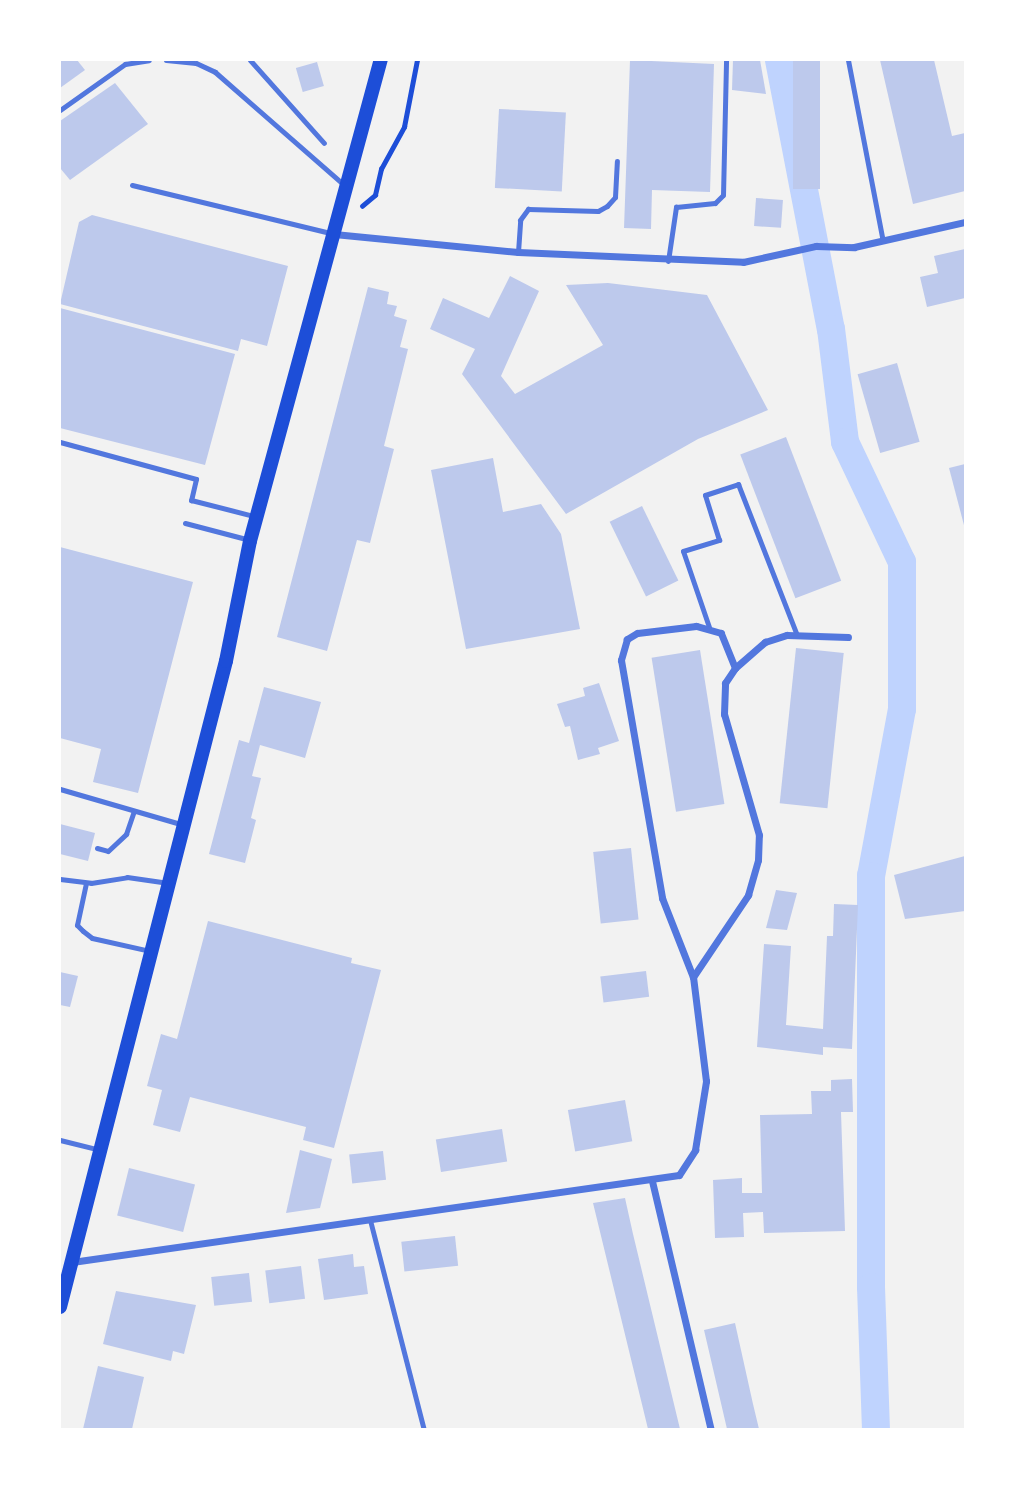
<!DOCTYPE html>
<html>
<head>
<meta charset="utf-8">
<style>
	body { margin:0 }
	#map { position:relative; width:1025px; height:1489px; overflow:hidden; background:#f2f2f2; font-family:Poppins,sans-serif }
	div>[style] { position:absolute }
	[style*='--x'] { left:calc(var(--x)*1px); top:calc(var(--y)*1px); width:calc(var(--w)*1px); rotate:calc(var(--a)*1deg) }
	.canal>* { height:28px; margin:-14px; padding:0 14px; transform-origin:14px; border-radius:14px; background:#bfd3fe }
	.building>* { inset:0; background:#bdc9ec; transform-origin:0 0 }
	.path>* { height:4.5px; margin:-2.25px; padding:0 2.25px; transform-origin:2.25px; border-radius:2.25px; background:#1d4ed8 }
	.service>* { height:5px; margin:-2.5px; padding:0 2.5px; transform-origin:2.5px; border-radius:2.5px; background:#5277de }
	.minor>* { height:7px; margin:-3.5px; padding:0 3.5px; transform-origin:3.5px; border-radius:3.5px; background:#5277de }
	.secondary>* { height:14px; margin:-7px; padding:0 7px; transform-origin:7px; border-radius:7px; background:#1d4ed8 }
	span { translate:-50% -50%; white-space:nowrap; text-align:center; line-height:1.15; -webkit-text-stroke:7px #fff; paint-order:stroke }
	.frame { position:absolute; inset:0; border:61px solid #fff; pointer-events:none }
</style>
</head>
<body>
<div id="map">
	<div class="canal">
		<i style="--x:779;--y:60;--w:274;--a:79.1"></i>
		<i style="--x:831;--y:329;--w:114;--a:82.9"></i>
		<i style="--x:845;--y:442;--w:133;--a:64.6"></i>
		<i style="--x:902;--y:562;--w:147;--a:90"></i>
		<i style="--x:902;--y:709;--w:170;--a:100.5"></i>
		<i style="--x:871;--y:876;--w:411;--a:90"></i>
		<i style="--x:871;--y:1287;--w:143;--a:88"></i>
	</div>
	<div class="building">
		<i style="clip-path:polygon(60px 60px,77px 60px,85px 70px,60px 88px)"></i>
		<i style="clip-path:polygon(630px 60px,714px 64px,710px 192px,652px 190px,651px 229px,624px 228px)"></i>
		<i style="clip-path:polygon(733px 60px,760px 60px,766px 94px,732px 90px)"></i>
		<i style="left:793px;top:60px;width:27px;height:129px"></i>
		<i style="clip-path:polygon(880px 60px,934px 60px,952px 136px,965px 133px,965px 191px,913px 204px)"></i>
		<i style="left:317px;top:62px;width:25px;height:22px;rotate:74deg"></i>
		<i style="clip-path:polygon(115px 83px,148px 124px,70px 180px,60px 168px,60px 121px)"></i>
		<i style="left:499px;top:109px;width:67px;height:79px;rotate:3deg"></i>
		<i style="left:756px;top:198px;width:27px;height:28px;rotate:4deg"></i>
		<i style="clip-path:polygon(92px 215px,288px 266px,267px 346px,241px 339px,238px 351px,60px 304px,79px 222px)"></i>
		<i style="clip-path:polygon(965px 249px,965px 298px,927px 307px,920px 277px,938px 273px,934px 256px)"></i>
		<i style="clip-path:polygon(510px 276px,539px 291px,501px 376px,515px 394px,603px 345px,566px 285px,608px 283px,707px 295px,768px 410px,698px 439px,566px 514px,462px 374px,475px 349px,430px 329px,443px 298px,489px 318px)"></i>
		<i style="clip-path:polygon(368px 287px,389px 292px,387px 304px,397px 306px,394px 316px,407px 320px,400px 347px,408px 349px,384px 446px,394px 449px,370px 543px,357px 540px,327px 651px,277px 637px)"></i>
		<i style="clip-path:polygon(60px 308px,235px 354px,205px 465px,60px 428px)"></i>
		<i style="left:897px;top:363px;width:82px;height:41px;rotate:74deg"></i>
		<i style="left:786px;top:437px;width:154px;height:49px;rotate:69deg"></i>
		<i style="clip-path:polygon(493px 458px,503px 512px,541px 504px,561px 534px,580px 629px,466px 649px,431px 470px)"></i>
		<i style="clip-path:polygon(965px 464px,965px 529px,949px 468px)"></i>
		<i style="left:642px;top:506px;width:83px;height:36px;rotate:64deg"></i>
		<i style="clip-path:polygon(60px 547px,193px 582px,138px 793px,93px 782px,101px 749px,60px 738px)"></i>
		<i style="left:796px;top:648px;width:48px;height:156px;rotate:6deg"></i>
		<i style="left:700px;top:650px;width:156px;height:49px;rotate:81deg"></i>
		<i style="clip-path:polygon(599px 683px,619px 741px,598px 748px,600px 754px,578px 760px,570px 726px,565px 727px,557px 704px,585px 696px,583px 688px)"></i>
		<i style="clip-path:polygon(264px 687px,321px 702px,305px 758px,260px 745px,252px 776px,261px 778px,251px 818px,256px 820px,245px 863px,209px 854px,239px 740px,249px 743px)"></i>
		<i style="clip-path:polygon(60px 824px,95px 833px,88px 861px,60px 854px)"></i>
		<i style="left:631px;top:848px;width:72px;height:38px;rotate:84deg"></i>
		<i style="clip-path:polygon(965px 856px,965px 911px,905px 919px,894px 875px)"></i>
		<i style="clip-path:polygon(776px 890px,797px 893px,787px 930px,766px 928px)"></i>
		<i style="clip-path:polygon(834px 904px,858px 905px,852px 1049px,823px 1047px,823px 1055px,757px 1047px,764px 944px,791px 946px,786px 1025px,823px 1029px,827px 936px,833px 936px)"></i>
		<i style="clip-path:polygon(208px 921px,352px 958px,351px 963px,381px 970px,334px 1148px,303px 1140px,306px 1127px,190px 1097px,180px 1132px,153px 1125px,162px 1090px,147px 1086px,161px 1034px,177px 1039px)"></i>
		<i style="left:646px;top:971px;width:26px;height:46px;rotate:83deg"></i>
		<i style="clip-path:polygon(60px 972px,78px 976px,70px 1007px,60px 1005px)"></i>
		<i style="clip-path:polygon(852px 1079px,853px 1112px,841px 1112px,845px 1231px,764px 1233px,763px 1212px,743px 1213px,744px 1237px,715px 1238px,713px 1180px,742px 1178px,742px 1193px,762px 1193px,760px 1115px,812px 1114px,811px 1091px,831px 1091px,831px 1080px)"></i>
		<i style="left:625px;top:1100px;width:42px;height:58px;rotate:80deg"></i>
		<i style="left:502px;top:1129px;width:33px;height:67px;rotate:81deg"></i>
		<i style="clip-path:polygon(300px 1150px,332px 1159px,320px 1208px,286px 1213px)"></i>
		<i style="left:383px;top:1151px;width:29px;height:34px;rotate:84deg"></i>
		<i style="left:129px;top:1168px;width:68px;height:49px;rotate:14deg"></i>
		<i style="clip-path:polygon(625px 1198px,633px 1234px,680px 1429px,648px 1429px,593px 1203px)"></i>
		<i style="left:455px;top:1236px;width:30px;height:54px;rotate:84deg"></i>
		<i style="clip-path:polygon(353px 1254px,354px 1267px,364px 1266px,368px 1294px,324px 1300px,318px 1259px)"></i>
		<i style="left:301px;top:1266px;width:33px;height:36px;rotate:83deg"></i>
		<i style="left:249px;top:1273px;width:29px;height:38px;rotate:84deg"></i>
		<i style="clip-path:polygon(116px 1291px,196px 1305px,184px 1354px,173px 1351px,171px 1361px,103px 1344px)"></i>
		<i style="clip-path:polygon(735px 1323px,753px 1404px,759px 1429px,727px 1429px,704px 1330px)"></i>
		<i style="clip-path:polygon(98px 1366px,144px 1377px,132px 1429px,83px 1429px)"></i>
	</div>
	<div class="path">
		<i style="--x:362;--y:206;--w:17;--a:-40"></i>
		<i style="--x:375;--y:195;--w:27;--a:-77"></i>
		<i style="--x:381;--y:169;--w:48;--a:-61.3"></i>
		<i style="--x:404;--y:127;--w:68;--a:-79"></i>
	</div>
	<div class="service">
		<i style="--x:166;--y:60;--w:30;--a:6"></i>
		<i style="--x:196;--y:63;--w:21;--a:25"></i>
		<i style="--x:215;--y:72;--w:171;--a:41.2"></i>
		<i style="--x:250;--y:60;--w:111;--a:48.3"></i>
		<i style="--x:848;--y:60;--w:184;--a:79.1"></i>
		<i style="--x:60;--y:110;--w:80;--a:-35.3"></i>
		<i style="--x:125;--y:64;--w:24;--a:-9"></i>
		<i style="--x:132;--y:185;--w:205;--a:13.6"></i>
		<i style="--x:518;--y:252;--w:32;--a:-86"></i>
		<i style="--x:520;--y:220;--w:14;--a:-54"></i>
		<i style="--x:528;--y:209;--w:70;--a:1.6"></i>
		<i style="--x:598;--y:211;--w:10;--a:-29"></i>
		<i style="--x:607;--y:206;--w:12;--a:-48"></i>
		<i style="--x:615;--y:197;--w:36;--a:-87"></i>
		<i style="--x:668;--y:261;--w:55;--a:-81.6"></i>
		<i style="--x:676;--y:207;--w:39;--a:-6"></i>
		<i style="--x:715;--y:203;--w:11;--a:-45"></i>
		<i style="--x:723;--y:195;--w:135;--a:-88.7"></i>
		<i style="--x:60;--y:442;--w:141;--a:15.2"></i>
		<i style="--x:196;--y:479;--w:22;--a:103"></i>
		<i style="--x:191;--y:500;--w:65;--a:14.3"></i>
		<i style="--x:185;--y:523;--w:67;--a:14.7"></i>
		<i style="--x:709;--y:627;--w:80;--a:-108.9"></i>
		<i style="--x:683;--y:551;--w:38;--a:-17"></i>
		<i style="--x:719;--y:540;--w:47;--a:-107.3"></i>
		<i style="--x:705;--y:495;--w:35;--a:-18"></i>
		<i style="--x:738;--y:484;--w:162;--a:68.7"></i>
		<i style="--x:60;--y:789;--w:129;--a:16.2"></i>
		<i style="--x:97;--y:848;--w:11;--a:15"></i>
		<i style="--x:108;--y:851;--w:25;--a:-43"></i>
		<i style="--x:126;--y:834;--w:24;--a:-71"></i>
		<i style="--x:60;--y:879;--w:31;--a:7"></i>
		<i style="--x:91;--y:883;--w:36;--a:-9"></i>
		<i style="--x:127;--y:877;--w:42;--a:8.1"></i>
		<i style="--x:86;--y:883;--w:43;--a:102.1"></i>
		<i style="--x:77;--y:925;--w:8;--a:45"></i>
		<i style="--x:83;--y:931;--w:11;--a:38"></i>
		<i style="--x:92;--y:938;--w:59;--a:12.6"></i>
		<i style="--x:60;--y:1140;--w:41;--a:14"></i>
		<i style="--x:370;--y:1220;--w:217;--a:75.6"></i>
	</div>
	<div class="minor">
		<i style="--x:334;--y:234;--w:185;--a:5.6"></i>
		<i style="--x:518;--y:252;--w:225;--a:2.5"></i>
		<i style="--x:743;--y:262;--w:75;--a:-12.4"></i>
		<i style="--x:816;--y:246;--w:38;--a:2"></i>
		<i style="--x:854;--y:247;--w:114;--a:-12.7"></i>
		<i style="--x:735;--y:668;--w:40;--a:-41"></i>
		<i style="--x:765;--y:642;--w:23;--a:-18"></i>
		<i style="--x:787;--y:635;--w:61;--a:1.9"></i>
		<i style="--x:652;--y:1181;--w:256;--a:76.7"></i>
		<i style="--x:72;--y:1262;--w:613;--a:-8.16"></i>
		<i style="--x:679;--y:1175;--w:30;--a:-57"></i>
		<i style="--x:695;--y:1150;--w:70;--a:-80.9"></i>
		<i style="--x:706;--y:1081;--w:105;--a:-97.1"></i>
		<i style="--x:693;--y:977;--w:99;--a:-56.1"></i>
		<i style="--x:748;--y:895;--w:36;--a:-74"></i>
		<i style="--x:758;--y:860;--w:25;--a:-88"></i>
		<i style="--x:759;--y:835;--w:126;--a:-106.1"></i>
		<i style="--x:724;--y:714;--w:31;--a:-88"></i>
		<i style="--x:725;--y:683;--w:18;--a:-56"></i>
		<i style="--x:735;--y:668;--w:38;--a:-112"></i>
		<i style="--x:721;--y:633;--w:26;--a:-164"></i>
		<i style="--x:696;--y:626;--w:59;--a:173.2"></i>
		<i style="--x:637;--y:633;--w:12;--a:149"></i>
		<i style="--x:627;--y:639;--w:22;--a:106"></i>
		<i style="--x:621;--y:660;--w:242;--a:80.2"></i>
		<i style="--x:662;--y:898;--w:85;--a:68.6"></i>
	</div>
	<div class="secondary">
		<i style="--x:60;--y:1307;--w:667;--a:-75.59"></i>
		<i style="--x:226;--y:661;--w:122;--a:-78.7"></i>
		<i style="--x:250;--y:541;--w:499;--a:-74.8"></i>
	</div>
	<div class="frame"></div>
</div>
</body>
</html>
